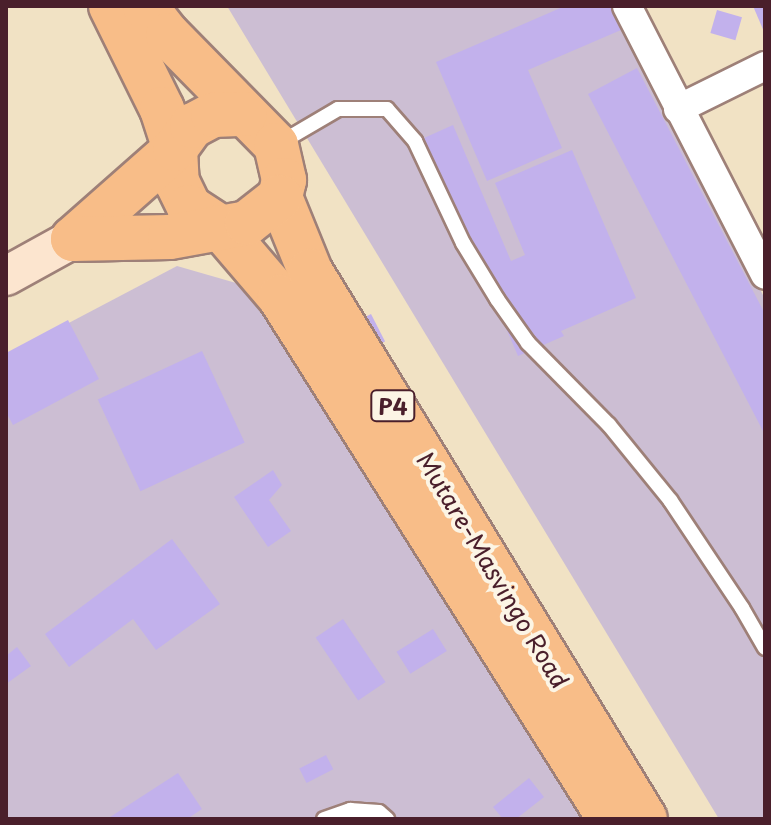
<!DOCTYPE html>
<html>
<head>
<meta charset="utf-8">
<style>
	body { margin:0 }
	#map { position:relative; width:771px; height:825px; overflow:hidden; background:#f1e2c4; font-family:"Playpen Sans",sans-serif }
	div>[style] { position:absolute }
	[style*='--x'] { left:calc(var(--x)*1px); top:calc(var(--y)*1px); width:calc(var(--w)*1px); rotate:calc(var(--a)*1deg) }
	.industrial>* { inset:0; background:#ccbed3 }
	.building>* { inset:0; background:#c2b1ec; transform-origin:0 0 }
	.roads { filter:drop-shadow(2px 0 #9e8078) drop-shadow(-2px 0 #9e8078) drop-shadow(0 2px #9e8078) drop-shadow(0 -2px #9e8078) }
	.lane>* { height:14px; margin:-7px; padding:0 7px; transform-origin:7px; border-radius:7px; background:#fff }
	.street>* { height:28px; margin:-14px; padding:0 14px; transform-origin:14px; border-radius:14px; background:#fff }
	.secondary>* { height:38px; margin:-19px; padding:0 19px; transform-origin:19px; border-radius:19px; background:#fce5cf }
	.highway>* { height:44px; margin:-22px; padding:0 22px; transform-origin:22px; border-radius:22px; background:#f8bd88 }
	span { translate:-50% -50%; white-space:nowrap; text-align:center; line-height:1.15; -webkit-text-stroke:8px #fcf5e5; paint-order:stroke }
	.shield-label span { padding:2px 6px; background:#fcf5e5; border:2px solid; border-radius:6px; -webkit-text-stroke-width:0 }
	.shield-label { font-size:22px; color:#4a1f2b; font-weight:700 }
	.street-label { font-size:24px; color:#4a1f2b }
	.frame { position:absolute; inset:0; border:8px solid #4a1f2b; pointer-events:none }
</style>
</head>
<body>
<div id="map">
	<div class="industrial">
		<i style="clip-path:polygon(227px 6px,616px 6px,765px 299px,765px 819px,719px 819px)"></i>
		<i style="clip-path:polygon(177px 266px,274px 294px,613px 819px,6px 819px,6px 356px)"></i>
	</div>
	<div class="building">
		<i style="clip-path:polygon(565px 6px,611px 6px,621px 30px,528px 70px,562px 148px,487px 181px,436px 62px)"></i>
		<i style="clip-path:polygon(753px 6px,765px 6px,765px 34px)"></i>
		<i style="left:717px;top:10px;width:26px;height:24px;rotate:16deg"></i>
		<i style="clip-path:polygon(637px 68px,765px 314px,765px 435px,588px 94px)"></i>
		<i style="clip-path:polygon(453px 125px,511px 261px,525px 255px,495px 183px,572px 150px,636px 298px,561px 331px,564px 336px,518px 356px,424px 138px)"></i>
		<i style="left:371px;top:314px;width:31px;height:11px;rotate:63deg"></i>
		<i style="clip-path:polygon(68px 320px,99px 379px,13px 425px,6px 412px,6px 353px)"></i>
		<i style="left:202px;top:351px;width:101px;height:115px;rotate:65deg"></i>
		<i style="clip-path:polygon(273px 470px,282px 485px,269px 500px,291px 531px,268px 547px,234px 497px)"></i>
		<i style="clip-path:polygon(172px 539px,220px 604px,156px 650px,133px 619px,69px 667px,45px 634px)"></i>
		<i style="left:343px;top:619px;width:76px;height:33px;rotate:56deg"></i>
		<i style="left:433px;top:629px;width:26px;height:43px;rotate:58deg"></i>
		<i style="clip-path:polygon(17px 647px,31px 666px,6px 684px,6px 656px)"></i>
		<i style="left:326px;top:755px;width:16px;height:30px;rotate:63deg"></i>
		<i style="clip-path:polygon(178px 773px,202px 809px,187px 819px,107px 819px)"></i>
		<i style="clip-path:polygon(529px 778px,544px 797px,516px 819px,503px 819px,493px 807px)"></i>
	</div>
	<div class="roads">
		<div class="lane">
			<i style="--x:280;--y:143;--w:67;--a:-30.4"></i>
			<i style="--x:338;--y:109;--w:49;--a:0"></i>
			<i style="--x:387;--y:109;--w:43;--a:48.8"></i>
			<i style="--x:415;--y:141;--w:113;--a:64.8"></i>
			<i style="--x:463;--y:243;--w:66;--a:58.7"></i>
			<i style="--x:497;--y:299;--w:54;--a:54.8"></i>
			<i style="--x:528;--y:343;--w:115;--a:45.4"></i>
			<i style="--x:609;--y:425;--w:97;--a:50.9"></i>
			<i style="--x:670;--y:500;--w:130;--a:56.3"></i>
			<i style="--x:742;--y:608;--w:46;--a:60.1"></i>
			<i style="--x:324;--y:819;--w:28;--a:-19"></i>
			<i style="--x:350;--y:810;--w:29;--a:4"></i>
			<i style="--x:379;--y:812;--w:11;--a:41"></i>
		</div>
		<div class="street">
			<i style="--x:627;--y:6;--w:302;--a:62.8"></i>
			<i style="--x:678;--y:109;--w:97;--a:-26.3"></i>
		</div>
		<div class="secondary">
			<i style="--x:6;--y:276;--w:77;--a:-28.9"></i>
		</div>
		<div class="highway">
			<i style="--x:111;--y:6;--w:115;--a:63.7"></i>
			<i style="--x:162;--y:109;--w:42;--a:72"></i>
			<i style="--x:175;--y:149;--w:33;--a:87"></i>
			<i style="--x:177;--y:182;--w:28;--a:64"></i>
			<i style="--x:189;--y:207;--w:37;--a:33"></i>
			<i style="--x:220;--y:227;--w:92;--a:49.4"></i>
			<i style="--x:280;--y:297;--w:618;--a:57.7"></i>
			<i style="--x:145;--y:6;--w:37;--a:52"></i>
			<i style="--x:168;--y:35;--w:154;--a:45.5"></i>
			<i style="--x:276;--y:145;--w:36;--a:77"></i>
			<i style="--x:284;--y:180;--w:17;--a:103"></i>
			<i style="--x:280;--y:197;--w:80;--a:67.9"></i>
			<i style="--x:310;--y:271;--w:642;--a:58.56"></i>
			<i style="--x:73;--y:239;--w:136;--a:-41.4"></i>
			<i style="--x:175;--y:149;--w:29;--a:-54"></i>
			<i style="--x:192;--y:126;--w:24;--a:-28"></i>
			<i style="--x:213;--y:115;--w:32;--a:-2"></i>
			<i style="--x:73;--y:239;--w:97;--a:-1.2"></i>
			<i style="--x:170;--y:237;--w:78;--a:-10.3"></i>
			<i style="--x:247;--y:223;--w:42;--a:-38.2"></i>
		</div>
	</div>
	<div class="shield-label">
		<span style="left:393px;top:406px">P4</span>
	</div>
	<div class="street-label">
		<span style="left:493px;top:570px;rotate:59deg">Mutare-Masvingo Road</span>
	</div>
	<div class="frame"></div>
</div>
</body>
</html>
